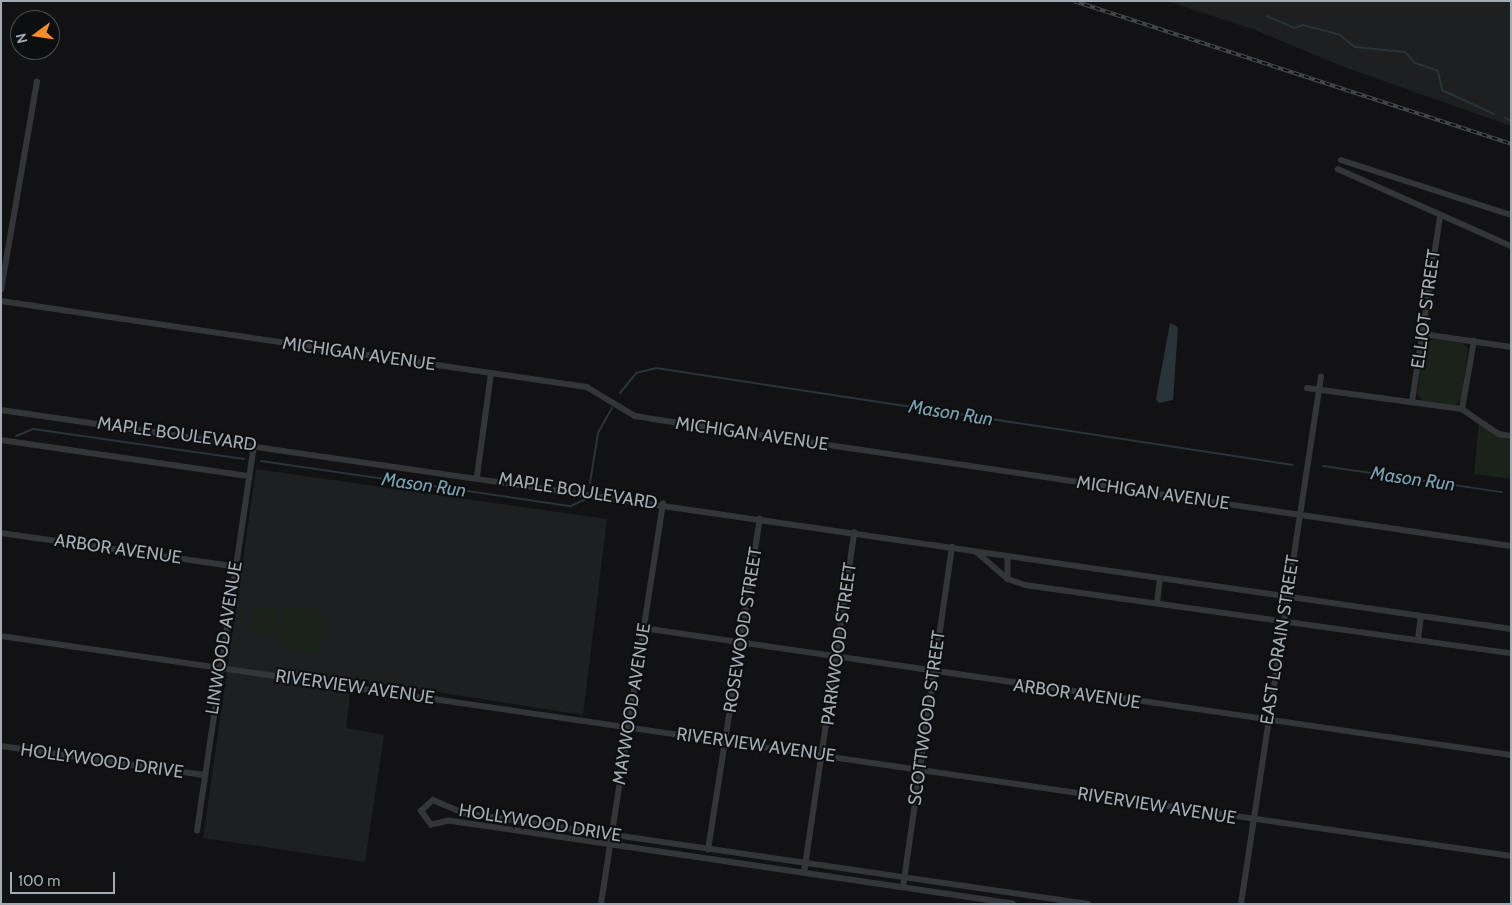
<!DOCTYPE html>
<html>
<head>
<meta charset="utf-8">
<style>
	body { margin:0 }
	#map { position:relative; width:1512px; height:905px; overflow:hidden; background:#121214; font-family:Cabin,sans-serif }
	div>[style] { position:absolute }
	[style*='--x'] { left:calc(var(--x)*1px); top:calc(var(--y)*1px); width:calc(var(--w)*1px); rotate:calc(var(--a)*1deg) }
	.built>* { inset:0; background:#1e1f21 }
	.green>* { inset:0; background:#1a221a; transform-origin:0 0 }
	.water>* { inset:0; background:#283438 }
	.stream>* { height:2px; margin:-1px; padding:0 1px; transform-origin:1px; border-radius:1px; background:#283438 }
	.minor>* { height:5.5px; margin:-2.75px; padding:0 2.75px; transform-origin:2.75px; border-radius:2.75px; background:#333539 }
	.rail>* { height:4px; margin-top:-2px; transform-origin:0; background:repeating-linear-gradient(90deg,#0d0e0f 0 5.5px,#46494e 0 11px); box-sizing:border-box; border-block:1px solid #46494e }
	span { translate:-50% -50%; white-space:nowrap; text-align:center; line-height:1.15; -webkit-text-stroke:4px #0d0e0f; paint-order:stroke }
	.street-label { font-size:18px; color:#a3acb5 }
	.water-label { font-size:19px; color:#78a1b2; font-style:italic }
	.frame { position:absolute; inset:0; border:2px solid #a3acb5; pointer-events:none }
	.north { position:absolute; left:10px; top:10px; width:50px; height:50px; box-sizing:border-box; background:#0d0e0f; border:1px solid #494d51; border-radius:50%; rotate:256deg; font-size:14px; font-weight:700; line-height:20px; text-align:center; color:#a3acb5 }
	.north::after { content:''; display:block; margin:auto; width:18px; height:22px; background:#f88c26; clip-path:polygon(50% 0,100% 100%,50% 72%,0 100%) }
	.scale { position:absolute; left:10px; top:872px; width:105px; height:22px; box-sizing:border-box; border:2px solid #a3acb5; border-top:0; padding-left:6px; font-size:15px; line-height:18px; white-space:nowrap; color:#a3acb5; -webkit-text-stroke:4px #0d0e0f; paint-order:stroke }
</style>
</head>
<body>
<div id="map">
	<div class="built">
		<i style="clip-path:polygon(1167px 1px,1511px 1px,1511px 126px,1344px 67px,1255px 30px)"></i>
		<i style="clip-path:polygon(256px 469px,607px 519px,583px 715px,352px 679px,346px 728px,384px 735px,365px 862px,203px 838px)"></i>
	</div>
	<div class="green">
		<i style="clip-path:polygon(1433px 339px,1463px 343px,1468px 349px,1461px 399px,1456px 405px,1423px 401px,1417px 394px,1424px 344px)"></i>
		<i style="clip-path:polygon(1479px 422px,1511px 438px,1511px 479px,1474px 474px)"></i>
		<i style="left:252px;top:605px;width:25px;height:12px;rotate:9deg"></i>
		<i style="clip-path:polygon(284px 607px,311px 609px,323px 615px,326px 622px,317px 653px,284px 648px,279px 641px)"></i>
		<i style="left:250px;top:621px;width:24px;height:11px;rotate:7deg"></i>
	</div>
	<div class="water">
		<i style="clip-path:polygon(1170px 323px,1178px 327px,1173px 400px,1159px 403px,1156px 399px)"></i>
	</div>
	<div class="stream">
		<i style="--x:1267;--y:16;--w:30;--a:24"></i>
		<i style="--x:1294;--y:28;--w:9;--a:-18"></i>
		<i style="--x:1303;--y:25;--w:38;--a:15"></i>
		<i style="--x:1340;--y:35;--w:19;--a:39"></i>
		<i style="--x:1355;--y:47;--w:50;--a:5.7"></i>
		<i style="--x:1405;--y:52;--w:15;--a:48"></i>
		<i style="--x:1415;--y:63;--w:24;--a:19"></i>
		<i style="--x:1438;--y:71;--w:19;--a:78"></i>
		<i style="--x:1442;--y:90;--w:57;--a:24.8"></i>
		<i style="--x:1505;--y:118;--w:7;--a:27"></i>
		<i style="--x:620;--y:393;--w:26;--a:-51"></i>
		<i style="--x:636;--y:373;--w:21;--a:-14"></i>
		<i style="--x:656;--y:368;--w:644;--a:8.66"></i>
		<i style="--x:16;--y:436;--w:18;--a:-22"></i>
		<i style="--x:33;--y:429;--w:213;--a:8.1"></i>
		<i style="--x:261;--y:461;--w:313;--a:8.3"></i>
		<i style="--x:571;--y:506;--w:17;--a:-25"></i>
		<i style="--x:1323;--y:466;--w:181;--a:8.3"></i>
		<i style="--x:590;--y:483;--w:51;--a:-80.9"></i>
		<i style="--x:598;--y:433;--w:29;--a:-61"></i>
	</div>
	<div class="minor">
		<i style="--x:1341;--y:160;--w:179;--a:17.9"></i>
		<i style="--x:1338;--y:169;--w:189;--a:24"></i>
		<i style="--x:1;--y:290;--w:211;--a:-80.2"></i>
		<i style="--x:1;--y:301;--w:592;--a:8.35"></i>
		<i style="--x:587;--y:387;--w:56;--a:31.1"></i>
		<i style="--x:635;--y:416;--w:18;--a:9"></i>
		<i style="--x:653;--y:419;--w:867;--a:8.42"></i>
		<i style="--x:1423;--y:334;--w:89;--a:8.4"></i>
		<i style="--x:1307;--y:388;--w:156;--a:7.7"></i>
		<i style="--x:1462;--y:409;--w:45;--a:34"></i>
		<i style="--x:1499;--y:434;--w:12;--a:9"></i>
		<i style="--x:1412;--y:402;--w:187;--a:-81.4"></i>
		<i style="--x:1462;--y:409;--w:69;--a:-80"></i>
		<i style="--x:1;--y:410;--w:1526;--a:8.25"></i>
		<i style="--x:1;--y:440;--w:251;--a:8.3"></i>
		<i style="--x:477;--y:476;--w:103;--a:-82.2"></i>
		<i style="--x:1;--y:533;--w:235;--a:8.1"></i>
		<i style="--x:978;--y:553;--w:40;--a:41"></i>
		<i style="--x:1008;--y:579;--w:18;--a:19"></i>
		<i style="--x:1025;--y:585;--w:491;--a:8"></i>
		<i style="--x:1008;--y:557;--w:22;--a:90"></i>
		<i style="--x:1157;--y:603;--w:24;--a:-83"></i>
		<i style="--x:643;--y:628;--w:877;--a:8.32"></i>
		<i style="--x:1;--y:636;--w:1526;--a:8.29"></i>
		<i style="--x:1418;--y:640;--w:23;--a:-83"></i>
		<i style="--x:1;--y:746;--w:205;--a:8.1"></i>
		<i style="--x:197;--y:831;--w:390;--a:-81.6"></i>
		<i style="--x:708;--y:850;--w:335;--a:-81.1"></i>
		<i style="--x:804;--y:873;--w:344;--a:-81.6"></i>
		<i style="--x:903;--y:887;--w:343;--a:-81.8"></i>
		<i style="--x:601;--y:904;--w:405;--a:-81.2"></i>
		<i style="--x:1013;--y:904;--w:570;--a:-171.63"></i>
		<i style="--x:449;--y:821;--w:18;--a:167"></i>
		<i style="--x:431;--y:825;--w:17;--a:-126"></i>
		<i style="--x:421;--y:811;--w:16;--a:-43"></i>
		<i style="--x:433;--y:800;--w:33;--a:23"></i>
		<i style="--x:463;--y:813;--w:632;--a:8.28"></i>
		<i style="--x:1241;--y:904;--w:533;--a:-81.37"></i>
	</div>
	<div class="rail">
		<i style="--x:1074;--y:1;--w:460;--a:18.1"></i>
	</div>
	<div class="street-label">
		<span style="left:1426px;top:309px;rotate:-82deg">ELLIOT STREET</span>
		<span style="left:359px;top:354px;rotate:8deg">MICHIGAN AVENUE</span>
		<span style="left:177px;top:434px;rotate:8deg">MAPLE BOULEVARD</span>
		<span style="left:752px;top:434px;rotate:8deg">MICHIGAN AVENUE</span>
		<span style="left:578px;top:491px;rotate:9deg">MAPLE BOULEVARD</span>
		<span style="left:1153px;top:493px;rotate:8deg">MICHIGAN AVENUE</span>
		<span style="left:118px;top:549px;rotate:8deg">ARBOR AVENUE</span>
		<span style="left:743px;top:630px;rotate:-81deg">ROSEWOOD STREET</span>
		<span style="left:224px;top:638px;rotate:-81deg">LINWOOD AVENUE</span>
		<span style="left:1280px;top:640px;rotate:-81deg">EAST LORAIN STREET</span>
		<span style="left:839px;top:644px;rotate:-82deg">PARKWOOD STREET</span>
		<span style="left:355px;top:687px;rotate:8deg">RIVERVIEW AVENUE</span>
		<span style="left:1077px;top:694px;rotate:8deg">ARBOR AVENUE</span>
		<span style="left:632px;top:704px;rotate:-81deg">MAYWOOD AVENUE</span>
		<span style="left:927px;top:718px;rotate:-82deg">SCOTTWOOD STREET</span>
		<span style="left:756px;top:745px;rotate:8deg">RIVERVIEW AVENUE</span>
		<span style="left:102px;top:761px;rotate:8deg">HOLLYWOOD DRIVE</span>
		<span style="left:1157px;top:806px;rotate:9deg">RIVERVIEW AVENUE</span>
		<span style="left:540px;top:823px;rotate:9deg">HOLLYWOOD DRIVE</span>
	</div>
	<div class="water-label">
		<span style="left:951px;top:413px;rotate:9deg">Mason Run</span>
		<span style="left:1413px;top:479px;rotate:8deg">Mason Run</span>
		<span style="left:424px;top:485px;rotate:8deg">Mason Run</span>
	</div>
	<div class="frame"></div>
	<div class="north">N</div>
	<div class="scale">100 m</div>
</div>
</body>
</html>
